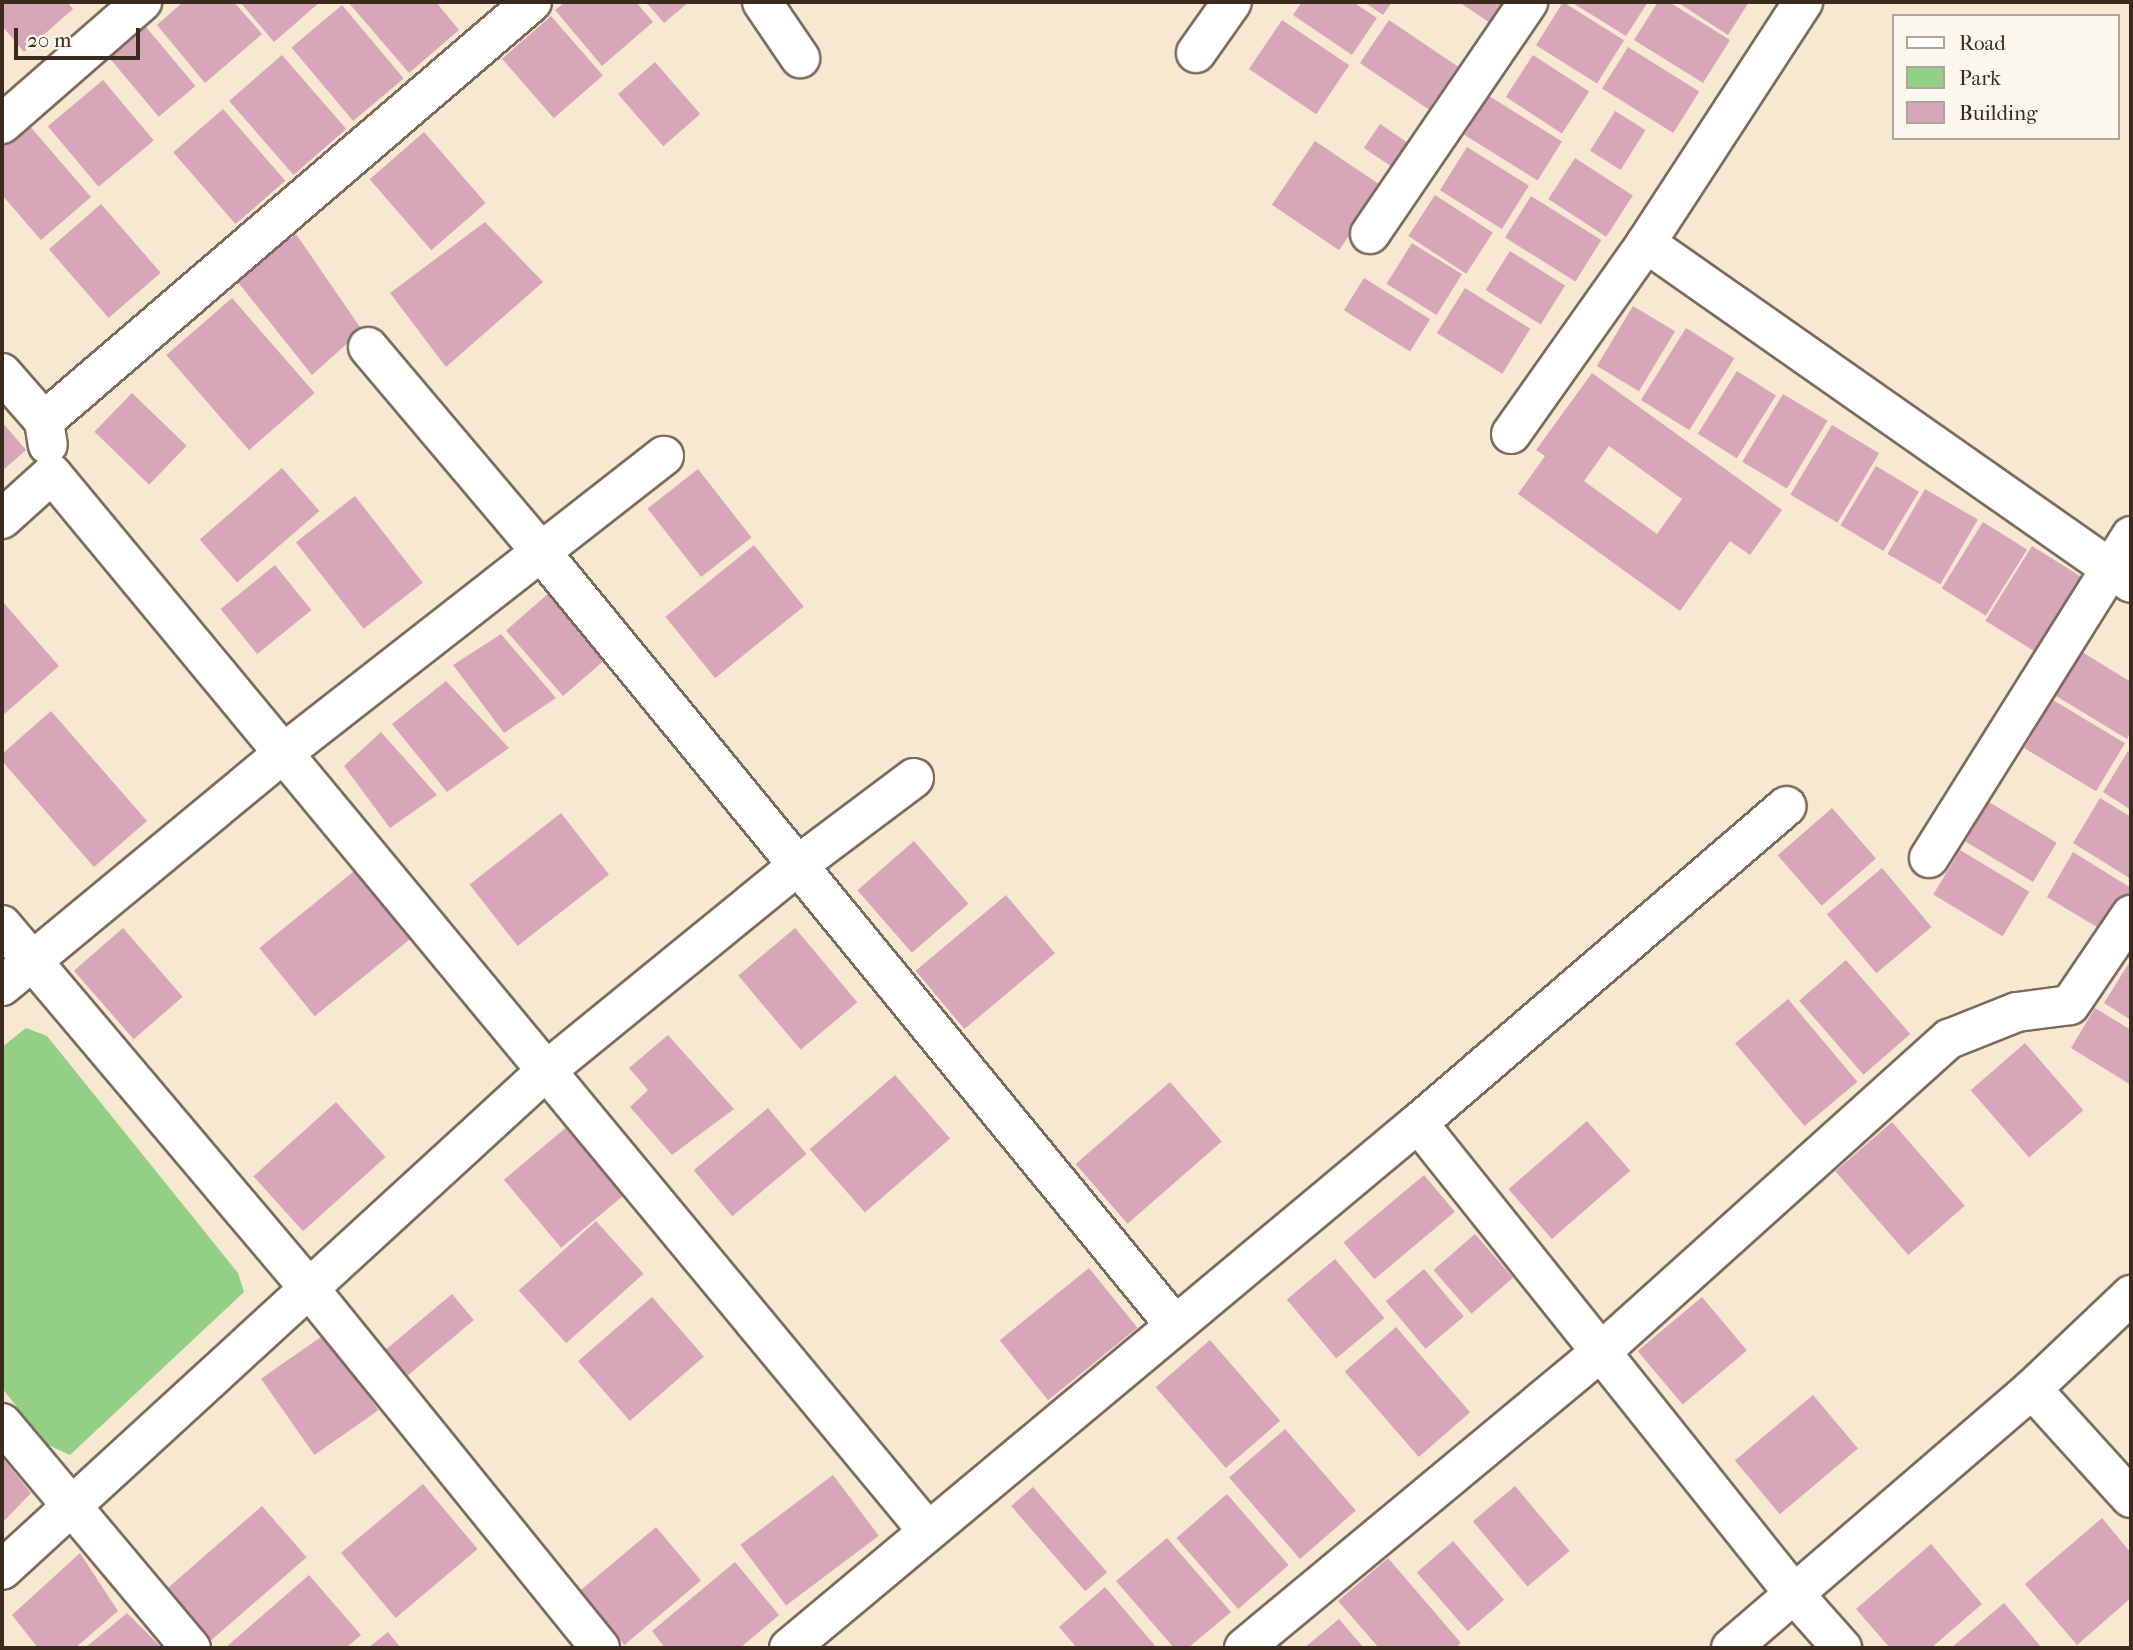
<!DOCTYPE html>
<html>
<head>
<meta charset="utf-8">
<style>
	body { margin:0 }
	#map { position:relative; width:2133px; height:1650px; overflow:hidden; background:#f7e8d2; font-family:"IM FELL French Canon",serif }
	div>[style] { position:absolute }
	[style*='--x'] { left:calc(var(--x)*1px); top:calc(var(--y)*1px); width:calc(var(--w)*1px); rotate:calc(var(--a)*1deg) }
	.green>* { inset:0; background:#93cf84 }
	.building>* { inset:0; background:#d8a6b9; transform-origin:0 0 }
	.roads { filter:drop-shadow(2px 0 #7d6c5d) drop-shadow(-2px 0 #7d6c5d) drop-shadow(0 2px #7d6c5d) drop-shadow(0 -2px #7d6c5d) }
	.minor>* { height:38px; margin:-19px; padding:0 19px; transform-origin:19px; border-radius:19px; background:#fff }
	span { translate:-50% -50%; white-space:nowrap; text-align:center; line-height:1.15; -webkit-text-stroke:7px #fbf7ec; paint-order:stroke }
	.frame { position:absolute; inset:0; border:4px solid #3b2a1e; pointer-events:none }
	.legend { position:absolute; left:1892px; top:14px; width:228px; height:126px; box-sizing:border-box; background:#fbf7ec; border:2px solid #aea59a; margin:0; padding:9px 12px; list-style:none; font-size:21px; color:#3b2a1e }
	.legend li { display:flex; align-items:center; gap:14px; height:35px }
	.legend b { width:35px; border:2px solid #aea59a }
	.scale { position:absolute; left:14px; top:28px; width:126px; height:32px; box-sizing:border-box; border:4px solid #3b2a1e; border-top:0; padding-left:9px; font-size:21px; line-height:24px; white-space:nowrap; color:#3b2a1e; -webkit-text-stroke:5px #fbf7ec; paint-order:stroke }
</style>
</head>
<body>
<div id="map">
	<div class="green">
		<i style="clip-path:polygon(26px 1028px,47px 1036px,238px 1273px,244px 1292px,70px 1455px,46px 1444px,2px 1388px,2px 1047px)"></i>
	</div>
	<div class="building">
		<i style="clip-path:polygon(2px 2px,67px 2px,73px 9px,24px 52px,2px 26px)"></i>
		<i style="clip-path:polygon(183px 2px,234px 2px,262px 34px,205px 83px,157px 25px)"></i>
		<i style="clip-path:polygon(240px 2px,320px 2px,274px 42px)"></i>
		<i style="clip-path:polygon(348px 2px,436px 2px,459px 30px,409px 73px)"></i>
		<i style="clip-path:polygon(565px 2px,636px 2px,653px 22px,602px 66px,555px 10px)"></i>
		<i style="clip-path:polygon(646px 2px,689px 2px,664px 23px)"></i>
		<i style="clip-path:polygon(1302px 2px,1353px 2px,1377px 18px,1352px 55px,1293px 15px)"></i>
		<i style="clip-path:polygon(1364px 2px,1392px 2px,1383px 15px)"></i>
		<i style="clip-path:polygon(1459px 2px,1509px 2px,1493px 25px)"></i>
		<i style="left:1563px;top:2px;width:72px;height:51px;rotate:32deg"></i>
		<i style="clip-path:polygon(1571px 2px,1648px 2px,1626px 36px)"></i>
		<i style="clip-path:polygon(1658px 2px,1669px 2px,1730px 40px,1703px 83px,1634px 40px)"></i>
		<i style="clip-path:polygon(1677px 2px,1749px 2px,1728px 35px)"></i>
		<i style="left:342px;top:5px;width:96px;height:66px;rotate:50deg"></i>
		<i style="left:551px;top:16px;width:79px;height:65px;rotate:49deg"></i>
		<i style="left:1282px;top:20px;width:81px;height:59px;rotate:34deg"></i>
		<i style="left:1389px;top:20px;width:83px;height:52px;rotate:34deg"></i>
		<i style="left:146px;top:27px;width:77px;height:48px;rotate:50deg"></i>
		<i style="left:1628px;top:47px;width:84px;height:49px;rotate:32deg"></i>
		<i style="left:282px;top:55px;width:98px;height:70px;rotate:49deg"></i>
		<i style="left:1533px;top:55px;width:67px;height:50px;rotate:33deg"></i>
		<i style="left:655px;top:62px;width:69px;height:49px;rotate:49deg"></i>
		<i style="left:103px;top:80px;width:79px;height:72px;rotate:50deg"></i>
		<i style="left:1489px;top:96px;width:86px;height:46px;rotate:32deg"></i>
		<i style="left:223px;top:109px;width:95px;height:66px;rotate:49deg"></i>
		<i style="left:1615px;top:111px;width:36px;height:47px;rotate:32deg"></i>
		<i style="clip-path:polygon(28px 124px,91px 197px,41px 240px,2px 195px,2px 147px)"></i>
		<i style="left:1380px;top:124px;width:34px;height:29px;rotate:34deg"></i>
		<i style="left:424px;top:132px;width:94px;height:72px;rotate:49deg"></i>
		<i style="left:1315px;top:141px;width:81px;height:77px;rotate:34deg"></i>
		<i style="left:1467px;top:147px;width:73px;height:51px;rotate:32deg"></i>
		<i style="left:1575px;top:158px;width:69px;height:49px;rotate:33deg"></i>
		<i style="left:1435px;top:195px;width:69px;height:49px;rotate:33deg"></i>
		<i style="left:1531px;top:196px;width:83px;height:49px;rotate:32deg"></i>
		<i style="left:101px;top:204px;width:91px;height:69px;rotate:49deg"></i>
		<i style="clip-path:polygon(485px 222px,543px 282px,446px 367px,390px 293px)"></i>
		<i style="clip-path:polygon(296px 234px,362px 330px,312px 375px,237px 281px)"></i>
		<i style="left:1412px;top:243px;width:59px;height:48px;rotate:32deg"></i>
		<i style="left:1510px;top:251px;width:65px;height:46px;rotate:32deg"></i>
		<i style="left:1364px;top:278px;width:78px;height:38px;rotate:32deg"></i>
		<i style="left:1465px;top:288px;width:77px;height:53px;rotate:32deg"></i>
		<i style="left:232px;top:298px;width:126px;height:87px;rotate:49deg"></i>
		<i style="left:1633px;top:306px;width:49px;height:70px;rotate:31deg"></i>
		<i style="left:1686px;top:328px;width:57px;height:85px;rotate:32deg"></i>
		<i style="left:1737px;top:371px;width:46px;height:74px;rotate:32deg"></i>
		<i style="clip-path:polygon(evenodd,1592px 373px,1782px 510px,1750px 555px,1730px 541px,1680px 611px,1518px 494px,1545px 456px,1536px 450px,1592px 373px,1609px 446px,1682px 499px,1657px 534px,1584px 481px,1609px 446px)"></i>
		<i style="left:132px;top:393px;width:76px;height:54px;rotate:44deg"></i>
		<i style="left:1783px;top:394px;width:52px;height:79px;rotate:31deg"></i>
		<i style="clip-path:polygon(2px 422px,26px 450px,2px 471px)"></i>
		<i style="left:1832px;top:425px;width:55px;height:81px;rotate:31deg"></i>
		<i style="left:1876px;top:466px;width:50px;height:69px;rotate:31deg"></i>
		<i style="left:282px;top:468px;width:57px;height:109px;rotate:49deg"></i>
		<i style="left:698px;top:469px;width:87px;height:64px;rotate:52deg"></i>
		<i style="left:1925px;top:489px;width:61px;height:75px;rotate:30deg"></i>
		<i style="left:355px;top:496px;width:110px;height:75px;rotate:52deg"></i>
		<i style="left:1983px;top:522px;width:52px;height:78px;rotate:32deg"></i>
		<i style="left:754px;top:545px;width:79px;height:114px;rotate:51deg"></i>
		<i style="left:2032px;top:546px;width:59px;height:88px;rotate:32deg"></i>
		<i style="left:275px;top:565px;width:58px;height:70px;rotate:51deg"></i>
		<i style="left:549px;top:593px;width:87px;height:57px;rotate:49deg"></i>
		<i style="clip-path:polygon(2px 601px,59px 666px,2px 716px)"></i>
		<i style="clip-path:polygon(501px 634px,556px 698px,504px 733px,453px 665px)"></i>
		<i style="clip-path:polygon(2082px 652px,2131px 682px,2131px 731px,2127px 739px,2056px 696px)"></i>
		<i style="clip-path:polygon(446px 681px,509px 748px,447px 792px,392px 724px)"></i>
		<i style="left:2053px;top:700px;width:84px;height:56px;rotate:31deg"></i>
		<i style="clip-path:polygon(51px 711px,147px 821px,94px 867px,2px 761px,2px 754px)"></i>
		<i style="clip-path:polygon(381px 732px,437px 795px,390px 828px,344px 766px)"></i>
		<i style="clip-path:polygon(2128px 751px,2131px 753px,2131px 810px,2103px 792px)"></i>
		<i style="clip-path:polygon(2100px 798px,2131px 817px,2131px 879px,2073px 843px)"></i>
		<i style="left:1989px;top:802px;width:79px;height:46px;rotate:31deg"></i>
		<i style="left:1832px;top:808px;width:67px;height:72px;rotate:49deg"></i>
		<i style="left:561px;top:813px;width:78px;height:116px;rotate:52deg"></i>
		<i style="left:914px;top:841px;width:83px;height:75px;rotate:49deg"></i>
		<i style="left:1960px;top:850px;width:81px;height:52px;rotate:31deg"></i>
		<i style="clip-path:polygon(2073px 852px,2131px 888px,2131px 899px,2110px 935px,2047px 897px)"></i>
		<i style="left:358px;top:868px;width:88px;height:127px;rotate:51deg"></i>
		<i style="left:1882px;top:868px;width:77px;height:72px;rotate:50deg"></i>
		<i style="left:1006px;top:895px;width:76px;height:118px;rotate:50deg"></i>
		<i style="left:123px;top:928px;width:91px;height:65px;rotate:49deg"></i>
		<i style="left:795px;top:928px;width:97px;height:74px;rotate:50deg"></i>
		<i style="left:1846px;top:960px;width:98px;height:62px;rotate:49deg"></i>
		<i style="clip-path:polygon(2129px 963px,2131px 965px,2131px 1020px,2104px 1003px)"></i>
		<i style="left:1788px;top:999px;width:108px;height:69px;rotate:50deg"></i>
		<i style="clip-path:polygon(2095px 1008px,2131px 1030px,2131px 1085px,2071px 1048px)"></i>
		<i style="clip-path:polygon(668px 1035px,734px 1109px,672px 1155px,630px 1107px,648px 1090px,629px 1068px)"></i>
		<i style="left:2025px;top:1043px;width:89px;height:72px;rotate:49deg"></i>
		<i style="left:895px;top:1075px;width:84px;height:113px;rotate:49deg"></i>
		<i style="left:1170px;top:1082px;width:79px;height:125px;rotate:49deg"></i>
		<i style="left:336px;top:1102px;width:74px;height:111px;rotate:48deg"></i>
		<i style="left:768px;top:1108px;width:60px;height:97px;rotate:50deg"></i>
		<i style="left:1587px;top:1121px;width:66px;height:104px;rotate:49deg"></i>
		<i style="left:1892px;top:1122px;width:111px;height:75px;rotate:49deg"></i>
		<i style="left:569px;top:1125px;width:89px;height:85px;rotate:50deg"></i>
		<i style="left:1424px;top:1175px;width:48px;height:105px;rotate:50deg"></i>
		<i style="left:596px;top:1221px;width:71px;height:104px;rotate:48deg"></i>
		<i style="left:1475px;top:1234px;width:58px;height:55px;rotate:49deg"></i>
		<i style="left:1335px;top:1259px;width:77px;height:63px;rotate:50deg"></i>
		<i style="left:1089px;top:1268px;width:77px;height:115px;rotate:51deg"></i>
		<i style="left:1424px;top:1269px;width:62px;height:50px;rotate:50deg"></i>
		<i style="left:452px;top:1294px;width:34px;height:96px;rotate:50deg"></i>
		<i style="left:652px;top:1297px;width:79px;height:98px;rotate:49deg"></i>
		<i style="left:1702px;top:1297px;width:70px;height:84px;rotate:50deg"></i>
		<i style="left:1396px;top:1327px;width:113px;height:68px;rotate:49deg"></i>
		<i style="left:325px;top:1334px;width:93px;height:78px;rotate:55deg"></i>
		<i style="left:1210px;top:1340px;width:107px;height:72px;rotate:49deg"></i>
		<i style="left:1813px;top:1395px;width:70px;height:102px;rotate:50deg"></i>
		<i style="left:1285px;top:1429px;width:108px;height:74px;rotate:49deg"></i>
		<i style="clip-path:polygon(2px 1457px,31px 1493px,2px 1523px)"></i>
		<i style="left:833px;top:1475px;width:76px;height:116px;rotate:53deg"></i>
		<i style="left:423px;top:1484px;width:85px;height:107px;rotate:50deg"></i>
		<i style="left:1515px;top:1486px;width:85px;height:55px;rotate:50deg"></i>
		<i style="left:1033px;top:1487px;width:113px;height:29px;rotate:49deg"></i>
		<i style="left:1227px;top:1494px;width:94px;height:67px;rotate:49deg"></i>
		<i style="left:262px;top:1506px;width:68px;height:139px;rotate:49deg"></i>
		<i style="clip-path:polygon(2102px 1518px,2131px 1553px,2131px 1598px,2077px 1645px,2025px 1584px)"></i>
		<i style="left:656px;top:1527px;width:70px;height:100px;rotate:50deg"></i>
		<i style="clip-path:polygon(1167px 1538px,1231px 1612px,1188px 1648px,1174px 1648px,1116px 1581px)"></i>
		<i style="left:1453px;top:1541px;width:78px;height:48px;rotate:49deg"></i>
		<i style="clip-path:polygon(1931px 1544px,1982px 1604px,1931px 1648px,1890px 1648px,1856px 1609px)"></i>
		<i style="clip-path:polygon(80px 1553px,118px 1611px,75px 1648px,38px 1648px,12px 1615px)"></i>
		<i style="clip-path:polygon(1388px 1558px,1461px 1643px,1455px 1648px,1379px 1648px,1338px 1601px)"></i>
		<i style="clip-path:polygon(735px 1562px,779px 1615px,740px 1648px,665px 1648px,652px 1631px)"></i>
		<i style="clip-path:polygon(309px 1575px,361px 1635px,346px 1648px,225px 1648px)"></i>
		<i style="clip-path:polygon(1105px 1587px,1157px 1648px,1077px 1648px,1059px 1627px)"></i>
		<i style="clip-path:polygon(2004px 1603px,2042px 1648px,1951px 1648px)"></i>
		<i style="clip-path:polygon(127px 1613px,162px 1648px,85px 1648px)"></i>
		<i style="clip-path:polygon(1339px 1619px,1364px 1648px,1304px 1648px)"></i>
		<i style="clip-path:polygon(388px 1632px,401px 1648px,368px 1648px)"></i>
	</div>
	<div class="roads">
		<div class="minor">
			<i style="--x:762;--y:2;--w:68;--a:55.8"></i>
			<i style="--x:1196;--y:53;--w:62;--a:-54.8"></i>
			<i style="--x:2;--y:124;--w:186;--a:-41.1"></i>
			<i style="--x:1370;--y:234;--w:281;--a:-55.7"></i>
			<i style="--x:1646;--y:243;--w:592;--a:35.03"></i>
			<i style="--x:368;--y:347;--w:268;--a:49.8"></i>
			<i style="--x:541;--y:552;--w:998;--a:50.65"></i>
			<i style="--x:2;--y:373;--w:64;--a:48.8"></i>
			<i style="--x:44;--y:421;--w:24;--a:81"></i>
			<i style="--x:44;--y:421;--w:643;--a:-40.65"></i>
			<i style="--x:1511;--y:434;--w:234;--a:-54.7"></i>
			<i style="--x:1646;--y:243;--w:288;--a:-56.9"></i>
			<i style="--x:2;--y:519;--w:67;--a:-42"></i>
			<i style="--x:52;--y:474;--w:1370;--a:50.36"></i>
			<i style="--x:1929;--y:858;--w:380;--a:-57.9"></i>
			<i style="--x:2;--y:925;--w:474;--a:49.8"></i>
			<i style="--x:308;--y:1287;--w:464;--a:51"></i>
			<i style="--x:2;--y:986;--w:362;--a:-39.6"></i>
			<i style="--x:281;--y:755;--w:486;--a:-38"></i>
			<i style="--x:1418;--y:1123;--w:604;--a:51.38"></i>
			<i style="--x:1795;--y:1595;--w:71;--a:48.4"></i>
			<i style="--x:2032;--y:1389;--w:147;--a:47.8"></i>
			<i style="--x:2;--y:1423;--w:294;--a:50"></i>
			<i style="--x:2;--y:1570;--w:740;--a:-42.53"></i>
			<i style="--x:547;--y:1070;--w:324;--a:-39.2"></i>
			<i style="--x:798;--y:865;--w:145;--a:-36.9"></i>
			<i style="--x:789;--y:1648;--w:819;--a:-39.85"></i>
			<i style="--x:1418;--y:1123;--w:486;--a:-40.7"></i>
			<i style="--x:1244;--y:1648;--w:465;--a:-39.7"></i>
			<i style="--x:1602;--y:1351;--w:467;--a:-42"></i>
			<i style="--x:1949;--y:1039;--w:73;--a:-21.7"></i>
			<i style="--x:2017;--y:1012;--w:53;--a:-7.5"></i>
			<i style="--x:2070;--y:1005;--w:109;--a:-55.9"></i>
			<i style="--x:1731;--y:1648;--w:397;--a:-40.7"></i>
			<i style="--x:2032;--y:1389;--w:137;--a:-43.5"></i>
		</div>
	</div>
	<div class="frame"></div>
	<ul class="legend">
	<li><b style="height:9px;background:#fff"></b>Road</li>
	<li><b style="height:19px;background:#93cf84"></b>Park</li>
	<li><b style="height:19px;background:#d8a6b9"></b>Building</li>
	</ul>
	<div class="scale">20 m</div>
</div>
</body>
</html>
